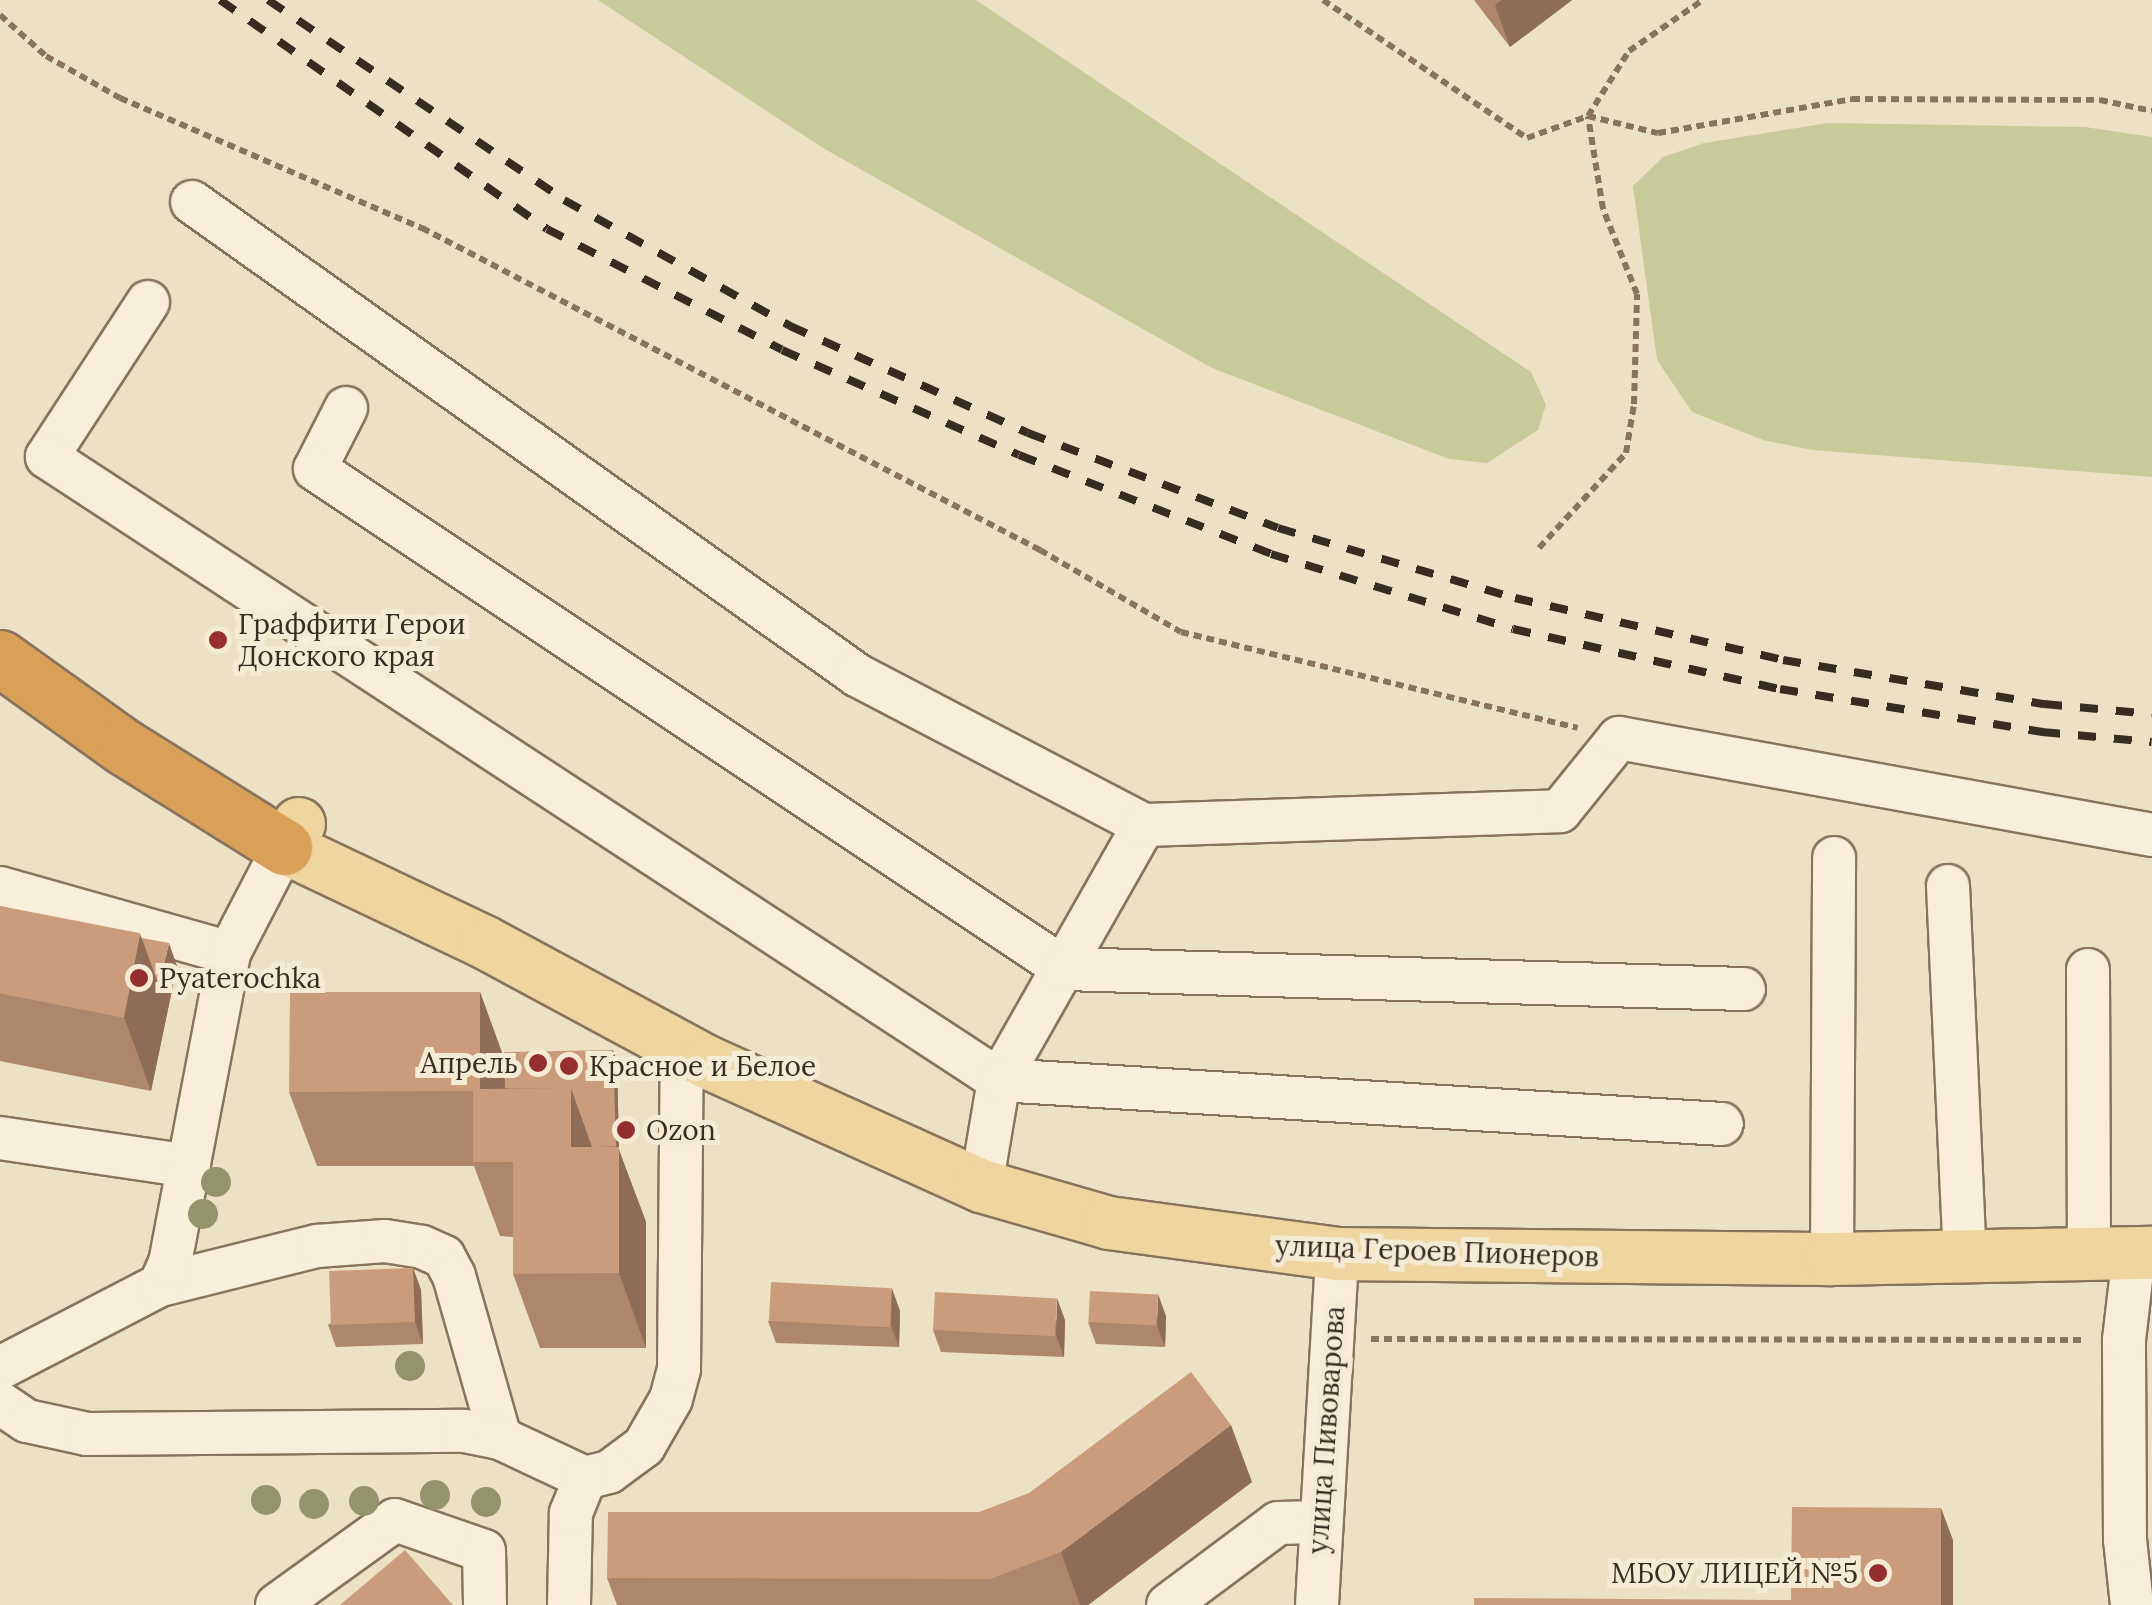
<!DOCTYPE html>
<html>
<head>
<meta charset="utf-8">
<style>
	body { margin:0 }
	#map { position:relative; width:2152px; height:1605px; overflow:hidden; background:#ede1c5; font-family:Lora,serif }
	div>[style] { position:absolute }
	[style*='--x'] { left:calc(var(--x)*1px); top:calc(var(--y)*1px); width:calc(var(--w)*1px); rotate:calc(var(--a)*1deg) }
	.green>* { inset:0; background:#c6cb99 }
	.path>* { height:6px; margin-top:-3px; transform-origin:0; background:repeating-linear-gradient(90deg,#88735c 0 8px,transparent 0 13px) }
	.roads { filter:drop-shadow(2px 0 #88735c) drop-shadow(-2px 0 #88735c) drop-shadow(0 2px #88735c) drop-shadow(0 -2px #88735c) }
	.minor>* { height:42px; margin:-21px; padding:0 21px; transform-origin:21px; border-radius:21px; background:#f8eed9 }
	.major>* { height:52px; margin:-26px; padding:0 26px; transform-origin:26px; border-radius:26px; background:#efd59f }
	.highway>* { height:55px; margin:-27.5px; padding:0 27.5px; transform-origin:27.5px; border-radius:27.5px; background:#d9a059 }
	.rail>* { height:8px; margin-top:-4px; transform-origin:0; background:repeating-linear-gradient(90deg,#382b1f 0 18px,transparent 0 36px) }
	.trees>* { width:30px; height:30px; margin:-15px; border-radius:50%; background:#93936e }
	.wall>* { inset:0; background:#ae866b }
	.shaded-wall>* { inset:0; background:#8d6d57 }
	.building>* { inset:0; background:#ca9c7c; transform-origin:0 0 }
	.dots>* { width:28px; height:28px; translate:-50% -50%; box-sizing:border-box; border:5px solid #f5ebd5; border-radius:50% }
	span { translate:-50% -50%; white-space:nowrap; text-align:center; line-height:1.15; -webkit-text-stroke:10px #f5ebd5; paint-order:stroke }
	.poi-label { font-size:28px; color:#382b1f }
	.left { translate:0 -50%; text-align:left }
	.right { translate:-100% -50%; text-align:right }
	.street-label { font-size:28px; color:#382b1f }
</style>
</head>
<body>
<div id="map">
	<div class="green">
		<i style="clip-path:polygon(598px 0,976px 0,1531px 372px,1546px 405px,1538px 430px,1487px 463px,1449px 459px,1212px 368px,823px 148px)"></i>
		<i style="clip-path:polygon(1828px 123px,2085px 127px,2152px 137px,2152px 477px,1813px 450px,1763px 440px,1692px 412px,1657px 360px,1633px 186px,1663px 157px,1704px 143px)"></i>
	</div>
	<div class="path">
		<i style="--x:1323;--y:0;--w:246;--a:34.1"></i>
		<i style="--x:1527;--y:138;--w:65;--a:-19.8"></i>
		<i style="--x:1588;--y:116;--w:72;--a:13.7"></i>
		<i style="--x:1658;--y:133;--w:197;--a:-9.9"></i>
		<i style="--x:1852;--y:99;--w:248;--a:0.2"></i>
		<i style="--x:2100;--y:100;--w:53;--a:11.9"></i>
		<i style="--x:0;--y:15;--w:62;--a:41.7"></i>
		<i style="--x:46;--y:56;--w:85;--a:29.6"></i>
		<i style="--x:120;--y:98;--w:329;--a:23.3"></i>
		<i style="--x:422;--y:228;--w:697;--a:27.52"></i>
		<i style="--x:1040;--y:550;--w:163;--a:30.2"></i>
		<i style="--x:1181;--y:632;--w:408;--a:13.6"></i>
		<i style="--x:1539;--y:548;--w:129;--a:-47.5"></i>
		<i style="--x:1626;--y:453;--w:50;--a:-80.7"></i>
		<i style="--x:1634;--y:404;--w:110;--a:-88.4"></i>
		<i style="--x:1637;--y:294;--w:92;--a:-111.8"></i>
		<i style="--x:1603;--y:209;--w:94;--a:-99.2"></i>
		<i style="--x:1588;--y:116;--w:77;--a:-57.8"></i>
		<i style="--x:1629;--y:51;--w:90;--a:-34.6"></i>
		<i style="--x:1371;--y:1339;--w:713;--a:0.08"></i>
	</div>
	<div class="roads">
		<div class="minor">
			<i style="--x:192;--y:202;--w:816;--a:35.42"></i>
			<i style="--x:857;--y:675;--w:324;--a:27.6"></i>
			<i style="--x:1144;--y:825;--w:293;--a:119.6"></i>
			<i style="--x:999;--y:1080;--w:108;--a:99.6"></i>
			<i style="--x:148;--y:302;--w:185;--a:123.1"></i>
			<i style="--x:47;--y:457;--w:1138;--a:33.2"></i>
			<i style="--x:999;--y:1080;--w:724;--a:3.48"></i>
			<i style="--x:346;--y:408;--w:68;--a:116.9"></i>
			<i style="--x:315;--y:469;--w:901;--a:33.69"></i>
			<i style="--x:1065;--y:969;--w:679;--a:1.69"></i>
			<i style="--x:1144;--y:825;--w:416;--a:-1.9"></i>
			<i style="--x:1560;--y:811;--w:94;--a:-51.1"></i>
			<i style="--x:1619;--y:738;--w:542;--a:10.31"></i>
			<i style="--x:1948;--y:886;--w:371;--a:87.4"></i>
			<i style="--x:0;--y:888;--w:238;--a:15.8"></i>
			<i style="--x:2088;--y:970;--w:285;--a:89.8"></i>
			<i style="--x:0;--y:1138;--w:191;--a:8.4"></i>
			<i style="--x:1832;--y:1259;--w:401;--a:-89.7"></i>
			<i style="--x:160;--y:1285;--w:162;--a:-14"></i>
			<i style="--x:317;--y:1246;--w:68;--a:-4.2"></i>
			<i style="--x:385;--y:1241;--w:37;--a:9"></i>
			<i style="--x:422;--y:1247;--w:24;--a:24"></i>
			<i style="--x:444;--y:1257;--w:21;--a:62"></i>
			<i style="--x:454;--y:1276;--w:168;--a:74.1"></i>
			<i style="--x:0;--y:1368;--w:180;--a:-27.4"></i>
			<i style="--x:160;--y:1285;--w:24;--a:-66"></i>
			<i style="--x:170;--y:1263;--w:316;--a:-79.2"></i>
			<i style="--x:229;--y:953;--w:119;--a:-62.6"></i>
			<i style="--x:0;--y:1403;--w:32;--a:34"></i>
			<i style="--x:27;--y:1421;--w:61;--a:12.2"></i>
			<i style="--x:87;--y:1434;--w:377;--a:-0.5"></i>
			<i style="--x:464;--y:1431;--w:37;--a:11"></i>
			<i style="--x:500;--y:1438;--w:94;--a:25.2"></i>
			<i style="--x:585;--y:1478;--w:25;--a:-14"></i>
			<i style="--x:609;--y:1472;--w:44;--a:-36.6"></i>
			<i style="--x:644;--y:1446;--w:54;--a:-60.1"></i>
			<i style="--x:671;--y:1399;--w:31;--a:-75"></i>
			<i style="--x:679;--y:1369;--w:321;--a:-89.5"></i>
			<i style="--x:277;--y:1605;--w:145;--a:-35.8"></i>
			<i style="--x:395;--y:1520;--w:94;--a:19.2"></i>
			<i style="--x:484;--y:1551;--w:54;--a:88.9"></i>
			<i style="--x:569;--y:1605;--w:92;--a:-88.8"></i>
			<i style="--x:571;--y:1513;--w:38;--a:-68"></i>
			<i style="--x:1168;--y:1605;--w:137;--a:-36.7"></i>
			<i style="--x:1278;--y:1523;--w:40;--a:-1.4"></i>
			<i style="--x:1317;--y:1605;--w:352;--a:-86.7"></i>
			<i style="--x:2132;--y:1605;--w:65;--a:-96.1"></i>
			<i style="--x:2125;--y:1540;--w:200;--a:-90.3"></i>
			<i style="--x:2124;--y:1340;--w:88;--a:-83.4"></i>
		</div>
		<div class="major">
			<i style="--x:299;--y:824;--w:27;--a:123"></i>
			<i style="--x:284;--y:847;--w:224;--a:25.4"></i>
			<i style="--x:486;--y:943;--w:253;--a:28.3"></i>
			<i style="--x:709;--y:1063;--w:299;--a:24.3"></i>
			<i style="--x:981;--y:1186;--w:133;--a:16.1"></i>
			<i style="--x:1109;--y:1223;--w:230;--a:7.7"></i>
			<i style="--x:1337;--y:1254;--w:495;--a:0.6"></i>
			<i style="--x:1832;--y:1259;--w:320;--a:-1.1"></i>
		</div>
		<div class="highway">
			<i style="--x:0;--y:658;--w:153;--a:35.7"></i>
			<i style="--x:124;--y:747;--w:189;--a:32"></i>
		</div>
	</div>
	<div class="rail">
		<i style="--x:220;--y:0;--w:399;--a:35"></i>
		<i style="--x:547;--y:229;--w:264;--a:27.2"></i>
		<i style="--x:782;--y:350;--w:259;--a:23.9"></i>
		<i style="--x:1019;--y:455;--w:271;--a:21.4"></i>
		<i style="--x:1271;--y:554;--w:253;--a:17.2"></i>
		<i style="--x:1513;--y:629;--w:274;--a:12.7"></i>
		<i style="--x:1780;--y:689;--w:266;--a:9.3"></i>
		<i style="--x:2042;--y:732;--w:110;--a:5.2"></i>
		<i style="--x:268;--y:0;--w:357;--a:34"></i>
		<i style="--x:564;--y:200;--w:259;--a:29.1"></i>
		<i style="--x:790;--y:326;--w:261;--a:24.2"></i>
		<i style="--x:1028;--y:433;--w:267;--a:20.8"></i>
		<i style="--x:1278;--y:528;--w:247;--a:16.5"></i>
		<i style="--x:1515;--y:598;--w:275;--a:13"></i>
		<i style="--x:1783;--y:660;--w:265;--a:9.6"></i>
		<i style="--x:2044;--y:704;--w:108;--a:5.3"></i>
	</div>
	<div class="trees">
		<i style="left:216px;top:1182px"></i>
		<i style="left:203px;top:1214px"></i>
		<i style="left:410px;top:1366px"></i>
		<i style="left:435px;top:1495px"></i>
		<i style="left:266px;top:1500px"></i>
		<i style="left:364px;top:1501px"></i>
		<i style="left:486px;top:1502px"></i>
		<i style="left:314px;top:1504px"></i>
	</div>
	<div class="wall">
		<i style="clip-path:polygon(1474px 0,1572px 0,1510px 47px)"></i>
		<i style="clip-path:polygon(0 906px,142px 938px,177px 966px,151px 1091px,0 1061px)"></i>
		<i style="clip-path:polygon(480px 992px,504px 1060px,613px 1050px,617px 1061px,619px 1150px,646px 1222px,646px 1348px,540px 1348px,513px 1274px,513px 1237px,500px 1236px,474px 1166px,317px 1166px,289px 1092px)"></i>
		<i style="clip-path:polygon(413px 1268px,421px 1290px,423px 1344px,336px 1347px,328px 1325px)"></i>
		<i style="clip-path:polygon(892px 1289px,900px 1311px,899px 1347px,776px 1343px,768px 1321px)"></i>
		<i style="clip-path:polygon(1166px 1316px,1165px 1347px,1096px 1344px,1088px 1322px)"></i>
		<i style="clip-path:polygon(1065px 1320px,1064px 1357px,941px 1352px,933px 1330px)"></i>
		<i style="clip-path:polygon(1252px 1482px,1088px 1605px,617px 1605px,607px 1578px,979px 1512px)"></i>
	</div>
	<div class="shaded-wall">
		<i style="clip-path:polygon(1502px 0,1572px 0,1510px 47px,1495px 5px)"></i>
		<i style="clip-path:polygon(140px 934px,159px 986px,169px 943px,177px 966px,151px 1091px,124px 1017px)"></i>
		<i style="clip-path:polygon(480px 992px,507px 1066px,507px 1163px,480px 1089px)"></i>
		<i style="clip-path:polygon(613px 1050px,617px 1061px,619px 1150px,646px 1222px,646px 1348px,619px 1273px)"></i>
		<i style="clip-path:polygon(571px 1088px,598px 1163px,571px 1147px)"></i>
		<i style="clip-path:polygon(413px 1268px,421px 1290px,423px 1344px,415px 1322px)"></i>
		<i style="clip-path:polygon(892px 1289px,900px 1311px,899px 1347px,891px 1325px)"></i>
		<i style="clip-path:polygon(1158px 1294px,1166px 1316px,1165px 1347px,1157px 1325px)"></i>
		<i style="clip-path:polygon(1057px 1298px,1065px 1320px,1064px 1357px,1056px 1335px)"></i>
		<i style="clip-path:polygon(1231px 1425px,1252px 1482px,1088px 1605px,1080px 1605px,1061px 1552px)"></i>
		<i style="clip-path:polygon(1941px 1508px,1953px 1540px,1953px 1605px,1941px 1605px)"></i>
	</div>
	<div class="building">
		<i style="left:0;top:906px;width:143px;height:86px;rotate:11deg"></i>
		<i style="clip-path:polygon(142px 938px,169px 943px,159px 986px)"></i>
		<i style="clip-path:polygon(290px 992px,480px 992px,480px 1089px,571px 1088px,571px 1147px,619px 1147px,619px 1273px,513px 1274px,513px 1162px,473px 1162px,473px 1091px,289px 1092px)"></i>
		<i style="clip-path:polygon(613px 1050px,616px 1146px,592px 1147px,571px 1088px,505px 1088px,504px 1052px)"></i>
		<i style="left:413px;top:1268px;width:54px;height:84px;rotate:88deg"></i>
		<i style="left:771px;top:1282px;width:121px;height:39px;rotate:3deg"></i>
		<i style="left:1090px;top:1291px;width:68px;height:31px;rotate:3deg"></i>
		<i style="left:935px;top:1292px;width:122px;height:38px;rotate:3deg"></i>
		<i style="clip-path:polygon(1191px 1372px,1231px 1425px,1061px 1552px,990px 1579px,607px 1578px,608px 1512px,979px 1512px,1029px 1493px)"></i>
		<i style="clip-path:polygon(1792px 1507px,1941px 1508px,1941px 1605px,1474px 1605px,1474px 1598px,1791px 1600px)"></i>
		<i style="clip-path:polygon(405px 1550px,453px 1605px,340px 1605px)"></i>
	</div>
	<div class="dots">
		<i style="left:218px;top:640px;background:#952e2f"></i>
		<i style="left:139px;top:978px;background:#952e2f"></i>
		<i style="left:538px;top:1063px;background:#952e2f"></i>
		<i style="left:569px;top:1066px;background:#952e2f"></i>
		<i style="left:626px;top:1130px;background:#952e2f"></i>
		<i style="left:1878px;top:1573px;background:#952e2f"></i>
	</div>
	<div class="poi-label">
		<span class="left" style="left:238px;top:640px">Граффити Герои<br>Донского края</span>
		<span class="left" style="left:159px;top:978px">Pyaterochka</span>
		<span class="right" style="left:518px;top:1063px">Апрель</span>
		<span class="left" style="left:589px;top:1066px">Красное и Белое</span>
		<span class="left" style="left:646px;top:1130px">Ozon</span>
		<span class="right" style="left:1858px;top:1573px">МБОУ ЛИЦЕЙ №5</span>
	</div>
	<div class="street-label">
		<span style="left:1437px;top:1251px;rotate:2deg">улица Героев Пионеров</span>
		<span style="left:1326px;top:1430px;rotate:-86deg">улица Пивоварова</span>
	</div>
</div>
</body>
</html>
